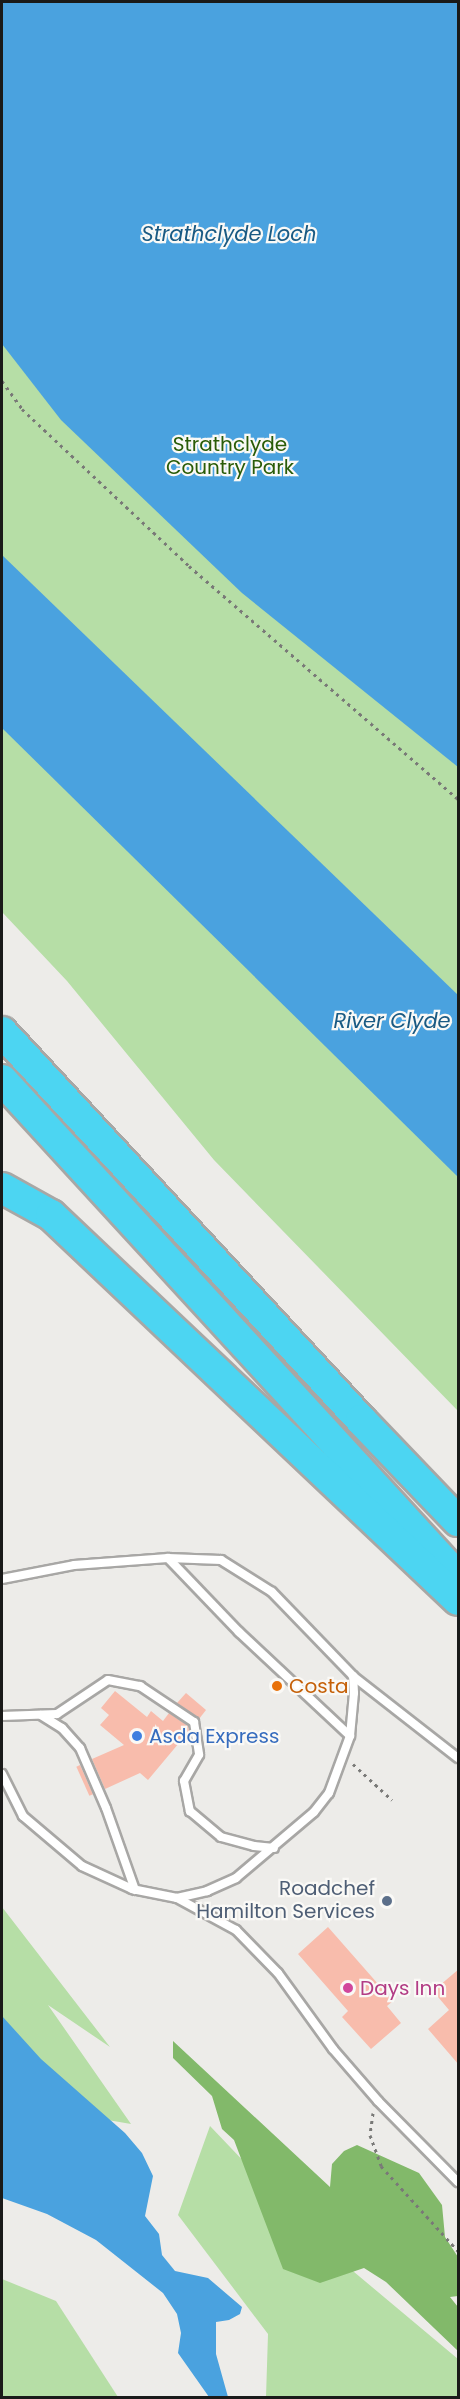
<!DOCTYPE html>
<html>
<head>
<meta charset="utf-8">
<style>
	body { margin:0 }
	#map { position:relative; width:460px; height:2399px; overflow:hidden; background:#edece9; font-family:Poppins,sans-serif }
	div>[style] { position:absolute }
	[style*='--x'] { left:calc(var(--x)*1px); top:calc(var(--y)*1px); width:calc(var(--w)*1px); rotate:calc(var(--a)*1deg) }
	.green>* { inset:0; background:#b6dea6 }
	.forest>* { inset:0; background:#82b96a }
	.water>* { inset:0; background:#4aa2df }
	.building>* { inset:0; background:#f8bcac; transform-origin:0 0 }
	.path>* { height:3px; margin-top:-1.5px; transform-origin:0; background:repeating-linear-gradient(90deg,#797977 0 3px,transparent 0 7.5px) }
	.roads { filter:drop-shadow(2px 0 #a8a7a5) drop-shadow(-2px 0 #a8a7a5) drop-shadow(0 2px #a8a7a5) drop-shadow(0 -2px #a8a7a5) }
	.lane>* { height:8px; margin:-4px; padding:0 4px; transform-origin:4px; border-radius:4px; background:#fff }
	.highway>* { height:30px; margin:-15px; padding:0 15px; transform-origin:15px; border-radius:15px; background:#4cd5f2 }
	.dots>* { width:16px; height:16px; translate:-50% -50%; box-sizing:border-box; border:3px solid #faf9f6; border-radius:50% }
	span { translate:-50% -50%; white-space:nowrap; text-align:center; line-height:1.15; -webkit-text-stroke:4.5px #faf9f6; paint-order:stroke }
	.park-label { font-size:20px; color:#295c08 }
	.food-label { font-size:20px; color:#c56008 }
	.left { translate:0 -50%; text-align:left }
	.shop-label { font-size:20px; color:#366cbe }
	.service-label { font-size:20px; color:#4e5e75 }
	.right { translate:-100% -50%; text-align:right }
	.hotel-label { font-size:20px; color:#b23c85 }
	.water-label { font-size:21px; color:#1a5a83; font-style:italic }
	.frame { position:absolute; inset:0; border:3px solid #1a1a19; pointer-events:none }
</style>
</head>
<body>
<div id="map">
	<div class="green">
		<i style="clip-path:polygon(2px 2px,458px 2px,458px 1411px,214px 1160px,67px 981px,2px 912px)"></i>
		<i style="clip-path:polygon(2px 1907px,110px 2047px,48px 2005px,131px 2124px,38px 2108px,2px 2064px)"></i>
		<i style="clip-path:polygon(210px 2126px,329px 2251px,458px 2359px,458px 2397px,266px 2397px,268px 2334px,178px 2215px)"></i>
		<i style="clip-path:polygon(2px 2279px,56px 2301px,118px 2397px,2px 2397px)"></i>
	</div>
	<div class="forest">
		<i style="clip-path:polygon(173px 2041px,330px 2187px,332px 2164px,344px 2151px,357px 2145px,419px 2173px,442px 2205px,445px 2237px,458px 2257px,458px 2296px,450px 2297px,458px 2307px,458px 2351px,386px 2282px,364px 2268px,320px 2283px,283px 2269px,234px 2140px,222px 2129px,212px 2096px,173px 2058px)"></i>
	</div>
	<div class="water">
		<i style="clip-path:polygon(2px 2px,458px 2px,458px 767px,242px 593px,61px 420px,2px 344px)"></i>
		<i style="clip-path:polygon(2px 555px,458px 995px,458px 1177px,2px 728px)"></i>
		<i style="clip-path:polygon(2px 2016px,41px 2059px,125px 2133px,142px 2153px,153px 2176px,145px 2216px,159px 2234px,162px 2255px,175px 2271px,208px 2278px,242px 2307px,240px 2314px,229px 2320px,216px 2322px,216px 2354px,228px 2397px,209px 2397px,178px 2353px,181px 2333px,177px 2314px,163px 2293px,96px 2240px,47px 2214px,2px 2198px)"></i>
	</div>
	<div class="building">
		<i style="clip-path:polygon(115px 1691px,147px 1717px,151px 1711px,163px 1721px,169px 1713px,188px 1726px,189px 1731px,148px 1780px,140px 1773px,105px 1789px,92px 1759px,124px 1745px,100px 1725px,109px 1715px,101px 1708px)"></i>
		<i style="clip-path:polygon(186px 1693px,206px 1710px,199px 1719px,177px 1703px)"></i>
		<i style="left:80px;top:1765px;width:32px;height:4px;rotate:66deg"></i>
		<i style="clip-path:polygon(328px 1927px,393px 2001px,387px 2006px,401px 2023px,371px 2049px,342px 2017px,348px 2011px,298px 1954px)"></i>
		<i style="clip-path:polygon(459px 1969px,459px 2065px,428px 2029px,449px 2010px,433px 1991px)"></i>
	</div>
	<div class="path">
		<i style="--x:2;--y:381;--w:34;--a:54"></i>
		<i style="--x:22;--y:409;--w:229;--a:43.2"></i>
		<i style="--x:189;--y:566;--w:356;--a:40.9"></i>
		<i style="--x:353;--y:1764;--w:53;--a:42.7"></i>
		<i style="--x:373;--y:2113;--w:22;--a:98"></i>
		<i style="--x:370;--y:2135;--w:33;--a:70"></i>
		<i style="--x:381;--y:2166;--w:115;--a:47.8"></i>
	</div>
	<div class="roads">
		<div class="lane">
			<i style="--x:168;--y:1558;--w:103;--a:46.2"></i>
			<i style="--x:239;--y:1632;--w:152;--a:43.1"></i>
			<i style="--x:2;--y:1579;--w:73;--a:-11"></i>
			<i style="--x:74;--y:1565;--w:94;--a:-4.3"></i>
			<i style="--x:168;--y:1558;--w:53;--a:2.2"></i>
			<i style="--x:221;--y:1560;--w:60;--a:32.1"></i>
			<i style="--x:272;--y:1592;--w:117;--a:46"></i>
			<i style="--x:353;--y:1676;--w:133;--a:38"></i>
			<i style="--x:41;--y:1715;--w:25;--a:32"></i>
			<i style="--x:62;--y:1728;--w:27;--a:48"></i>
			<i style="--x:80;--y:1748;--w:65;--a:66.6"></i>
			<i style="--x:106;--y:1808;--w:87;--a:70.5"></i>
			<i style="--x:2;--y:1716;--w:55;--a:-2.1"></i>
			<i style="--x:57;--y:1714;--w:61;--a:-33.7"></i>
			<i style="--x:108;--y:1680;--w:33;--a:11"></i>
			<i style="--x:140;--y:1686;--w:65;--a:33.7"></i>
			<i style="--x:194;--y:1722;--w:33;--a:81"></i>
			<i style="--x:199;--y:1755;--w:30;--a:120"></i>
			<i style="--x:184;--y:1781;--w:31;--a:79"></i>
			<i style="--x:190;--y:1811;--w:40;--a:40"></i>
			<i style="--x:221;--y:1837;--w:34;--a:15"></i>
			<i style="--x:254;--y:1846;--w:20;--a:6"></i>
			<i style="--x:2;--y:1774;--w:47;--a:63.4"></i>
			<i style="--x:23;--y:1816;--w:77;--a:40.3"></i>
			<i style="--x:82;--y:1866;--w:55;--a:24.7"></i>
			<i style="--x:132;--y:1889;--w:46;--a:11.3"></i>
			<i style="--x:177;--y:1898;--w:67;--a:28.5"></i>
			<i style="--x:236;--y:1930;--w:60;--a:45.7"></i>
			<i style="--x:278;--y:1973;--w:94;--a:54.1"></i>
			<i style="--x:333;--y:2049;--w:69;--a:49.1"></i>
			<i style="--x:378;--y:2101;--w:114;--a:45.4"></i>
			<i style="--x:177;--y:1898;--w:31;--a:-13"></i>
			<i style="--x:207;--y:1891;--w:32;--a:-24"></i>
			<i style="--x:236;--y:1878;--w:102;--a:-40.2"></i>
			<i style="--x:314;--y:1812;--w:24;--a:-52"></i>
			<i style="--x:329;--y:1793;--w:61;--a:-69.8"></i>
			<i style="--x:350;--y:1736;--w:43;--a:-84.7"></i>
			<i style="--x:354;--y:1693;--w:17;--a:-93"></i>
		</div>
		<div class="highway">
			<i style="--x:2;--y:1032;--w:529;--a:47.22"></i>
			<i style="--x:361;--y:1420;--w:140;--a:46.2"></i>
			<i style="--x:2;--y:1080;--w:674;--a:47.46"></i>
			<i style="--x:2;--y:1188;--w:56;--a:28.9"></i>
			<i style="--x:51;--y:1215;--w:560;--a:43.41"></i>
		</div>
	</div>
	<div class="dots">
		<i style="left:277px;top:1686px;background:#e8710a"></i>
		<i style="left:137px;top:1736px;background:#3f7fe0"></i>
		<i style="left:387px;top:1901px;background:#5c6f8a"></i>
		<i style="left:348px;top:1988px;background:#d1479c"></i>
	</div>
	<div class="park-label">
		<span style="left:230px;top:456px">Strathclyde<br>Country Park</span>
	</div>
	<div class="food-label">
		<span class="left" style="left:289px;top:1686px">Costa</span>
	</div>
	<div class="shop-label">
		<span class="left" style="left:149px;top:1736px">Asda Express</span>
	</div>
	<div class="service-label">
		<span class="right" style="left:375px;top:1900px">Roadchef<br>Hamilton Services</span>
	</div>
	<div class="hotel-label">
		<span class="left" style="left:360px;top:1988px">Days Inn</span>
	</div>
	<div class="water-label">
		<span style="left:229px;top:234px">Strathclyde Loch</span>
		<span style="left:392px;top:1021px">River Clyde</span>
	</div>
	<div class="frame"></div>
</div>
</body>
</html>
